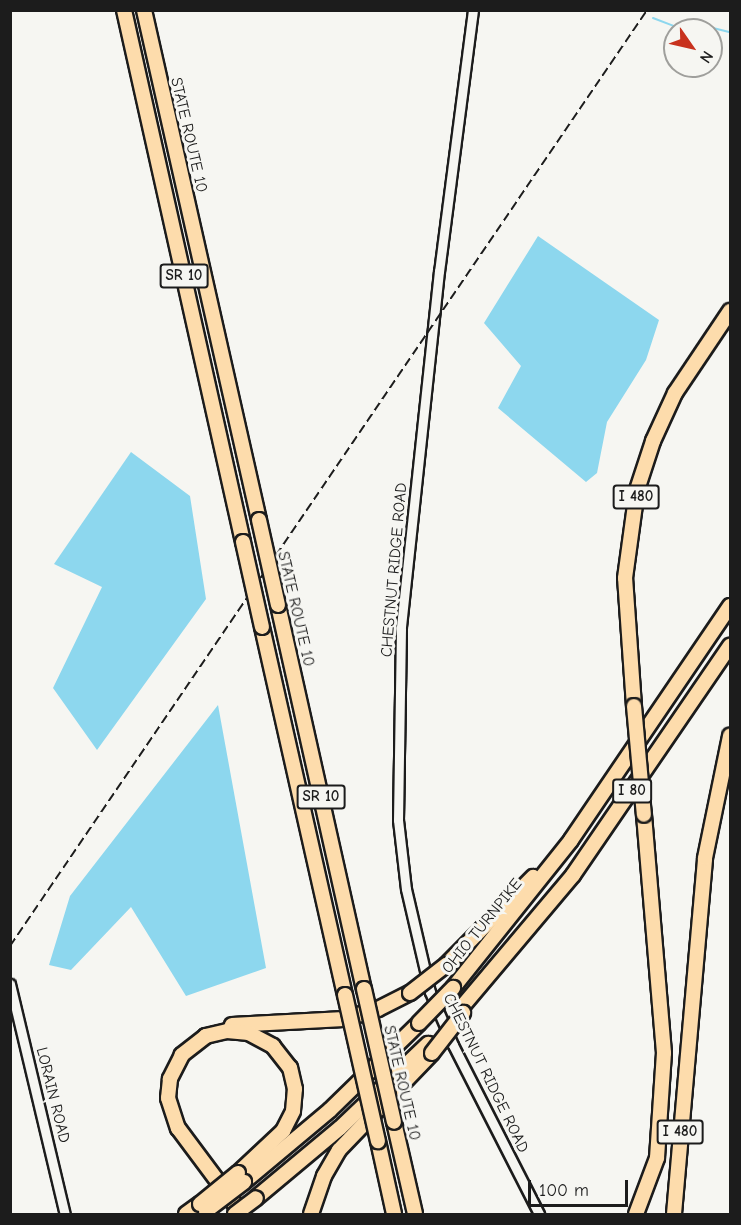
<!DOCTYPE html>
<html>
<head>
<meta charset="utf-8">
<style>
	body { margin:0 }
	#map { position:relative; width:741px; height:1225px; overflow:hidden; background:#f6f6f2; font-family:"Comic Neue",sans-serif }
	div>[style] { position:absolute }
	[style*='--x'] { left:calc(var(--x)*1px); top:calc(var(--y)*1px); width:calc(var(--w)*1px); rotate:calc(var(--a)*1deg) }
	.water>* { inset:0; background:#8dd7ee }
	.stream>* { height:2px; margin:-1px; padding:0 1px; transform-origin:1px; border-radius:1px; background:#8dd7ee }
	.roads { filter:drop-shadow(2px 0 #1c1c1c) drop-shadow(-2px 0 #1c1c1c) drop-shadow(0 2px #1c1c1c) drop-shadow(0 -2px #1c1c1c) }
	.minor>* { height:9px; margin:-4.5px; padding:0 4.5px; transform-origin:4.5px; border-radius:4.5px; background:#f6f6f2 }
	.highway>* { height:14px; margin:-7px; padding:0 7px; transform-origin:7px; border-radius:7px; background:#fddcac }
	.rail>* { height:2px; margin-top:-1px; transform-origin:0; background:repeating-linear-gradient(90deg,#1c1c1c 0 9px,transparent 0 13.5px) }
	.bridges { filter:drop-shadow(2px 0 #1c1c1c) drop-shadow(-2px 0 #1c1c1c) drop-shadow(0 2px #1c1c1c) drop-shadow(0 -2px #1c1c1c) }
	.highway-bridge>* { height:14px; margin:-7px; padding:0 7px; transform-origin:7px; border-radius:7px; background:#fddcac }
	span { translate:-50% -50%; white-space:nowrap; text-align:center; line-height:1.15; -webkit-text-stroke:6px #f6f6f2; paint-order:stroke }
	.shield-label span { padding:2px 4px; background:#f6f6f2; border:2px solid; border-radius:4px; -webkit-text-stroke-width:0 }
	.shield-label { font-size:15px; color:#1c1c1c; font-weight:700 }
	.street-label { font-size:16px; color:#1c1c1c }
	.frame { position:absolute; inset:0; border:12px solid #1c1c1c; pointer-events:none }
	.north { position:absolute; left:663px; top:18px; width:60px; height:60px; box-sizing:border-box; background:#f6f6f2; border:2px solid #9f9f9c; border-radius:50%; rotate:124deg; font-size:16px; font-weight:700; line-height:24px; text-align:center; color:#1c1c1c }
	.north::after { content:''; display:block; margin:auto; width:21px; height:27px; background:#c8321e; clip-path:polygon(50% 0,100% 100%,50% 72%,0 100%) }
	.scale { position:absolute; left:528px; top:1180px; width:100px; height:27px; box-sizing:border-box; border:3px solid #1c1c1c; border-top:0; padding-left:8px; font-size:18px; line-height:21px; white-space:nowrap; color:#1c1c1c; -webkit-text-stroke:4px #f6f6f2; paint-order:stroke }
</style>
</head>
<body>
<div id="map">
	<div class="water">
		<i style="clip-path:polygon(538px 236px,659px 320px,646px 360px,607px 422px,597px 473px,586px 482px,498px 408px,521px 366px,484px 323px)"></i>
		<i style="clip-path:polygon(131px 452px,190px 496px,206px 599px,97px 750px,53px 688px,102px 587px,54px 564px)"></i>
		<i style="clip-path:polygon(218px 705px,266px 968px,186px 996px,131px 907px,71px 970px,49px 965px,70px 896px)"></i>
	</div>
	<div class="stream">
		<i style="--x:653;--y:18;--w:22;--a:21"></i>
		<i style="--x:674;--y:26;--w:27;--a:-2"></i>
		<i style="--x:701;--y:25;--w:30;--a:14"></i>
	</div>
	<div class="roads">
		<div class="minor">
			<i style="--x:473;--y:10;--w:263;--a:97.4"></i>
			<i style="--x:439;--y:271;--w:360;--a:96.1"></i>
			<i style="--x:401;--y:629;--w:191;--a:90.9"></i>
			<i style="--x:398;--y:820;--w:69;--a:83.4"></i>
			<i style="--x:406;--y:889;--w:106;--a:76.9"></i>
			<i style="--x:430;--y:992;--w:58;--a:66.5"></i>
			<i style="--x:453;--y:1045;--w:190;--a:63"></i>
			<i style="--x:10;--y:984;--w:236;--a:76.6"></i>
		</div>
		<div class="highway">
			<i style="--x:124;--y:10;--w:545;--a:77.39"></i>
			<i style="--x:144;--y:10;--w:523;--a:77.29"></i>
			<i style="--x:278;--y:605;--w:394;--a:77.4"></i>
			<i style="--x:262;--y:627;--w:377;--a:77.3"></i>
			<i style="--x:634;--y:706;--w:128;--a:-94"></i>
			<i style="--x:625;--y:578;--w:89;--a:-82.2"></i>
			<i style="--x:637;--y:490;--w:52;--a:-71.9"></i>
			<i style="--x:653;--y:441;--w:53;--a:-65.4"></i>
			<i style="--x:675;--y:393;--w:99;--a:-56.1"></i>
			<i style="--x:446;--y:965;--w:124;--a:-45.3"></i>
			<i style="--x:453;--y:988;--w:189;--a:-51.4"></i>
			<i style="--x:571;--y:840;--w:283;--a:-55.8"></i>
			<i style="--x:461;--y:1008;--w:174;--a:-49.9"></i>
			<i style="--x:573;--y:875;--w:278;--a:-55.6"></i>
			<i style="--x:232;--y:1025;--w:112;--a:-3.1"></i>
			<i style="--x:344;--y:1019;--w:35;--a:-16"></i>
			<i style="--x:378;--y:1009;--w:36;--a:-27"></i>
			<i style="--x:394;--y:1122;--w:94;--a:77.1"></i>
			<i style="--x:378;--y:1141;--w:75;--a:77.6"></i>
			<i style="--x:238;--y:1173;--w:62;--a:-43"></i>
			<i style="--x:283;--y:1131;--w:22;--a:-63"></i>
			<i style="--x:293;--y:1111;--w:22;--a:-85"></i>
			<i style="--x:295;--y:1089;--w:22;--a:-103"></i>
			<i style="--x:290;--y:1068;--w:28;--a:-128"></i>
			<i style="--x:273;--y:1046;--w:27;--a:-152"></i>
			<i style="--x:249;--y:1033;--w:22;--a:-175"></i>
			<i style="--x:227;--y:1031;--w:22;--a:167"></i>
			<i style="--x:206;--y:1036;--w:31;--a:142"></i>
			<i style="--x:182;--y:1055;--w:27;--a:117"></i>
			<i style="--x:170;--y:1079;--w:19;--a:96"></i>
			<i style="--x:168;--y:1098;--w:32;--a:72"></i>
			<i style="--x:178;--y:1128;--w:107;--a:53.3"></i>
			<i style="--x:244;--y:1182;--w:112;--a:-39.9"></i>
			<i style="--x:330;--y:1110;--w:124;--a:-44.3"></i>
			<i style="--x:256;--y:1198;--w:109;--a:-39.8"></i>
			<i style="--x:340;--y:1128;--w:122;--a:-43.7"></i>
			<i style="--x:186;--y:1214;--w:17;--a:-36"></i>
			<i style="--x:311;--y:1214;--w:40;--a:-71.1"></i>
			<i style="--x:324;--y:1176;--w:30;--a:-60"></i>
			<i style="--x:339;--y:1150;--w:134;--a:-46.2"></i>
			<i style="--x:636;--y:1214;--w:60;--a:-69.4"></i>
			<i style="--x:657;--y:1158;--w:105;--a:-86.2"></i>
			<i style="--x:664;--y:1053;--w:239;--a:-94.8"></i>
			<i style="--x:674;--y:1214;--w:357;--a:-85"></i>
			<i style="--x:705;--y:858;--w:125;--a:-78.4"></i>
		</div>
	</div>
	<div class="rail">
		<i style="--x:10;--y:946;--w:1132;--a:-55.76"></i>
	</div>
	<div class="bridges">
		<div class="highway-bridge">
			<i style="--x:259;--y:520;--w:87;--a:77.4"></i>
			<i style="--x:243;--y:542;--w:87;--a:77.4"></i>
			<i style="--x:634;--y:706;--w:109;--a:84.8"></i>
			<i style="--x:364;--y:989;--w:136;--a:77.3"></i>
			<i style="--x:410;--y:993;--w:46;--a:-37.9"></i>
			<i style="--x:345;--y:995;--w:150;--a:77.3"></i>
			<i style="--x:419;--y:1023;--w:49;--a:-45.8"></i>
			<i style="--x:432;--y:1053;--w:51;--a:-52.2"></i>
			<i style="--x:200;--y:1204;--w:49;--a:-39.2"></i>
			<i style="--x:206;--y:1211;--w:48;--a:-37.3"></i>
			<i style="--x:235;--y:1214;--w:26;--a:-37"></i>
		</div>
	</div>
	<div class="shield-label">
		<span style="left:184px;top:276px">SR 10</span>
		<span style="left:636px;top:497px">I 480</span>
		<span style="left:632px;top:791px">I 80</span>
		<span style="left:321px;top:797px">SR 10</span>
		<span style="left:680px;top:1132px">I 480</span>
	</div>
	<div class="street-label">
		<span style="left:189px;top:135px;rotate:77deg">STATE ROUTE 10</span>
		<span style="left:394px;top:570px;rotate:-85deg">CHESTNUT RIDGE ROAD</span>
		<span style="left:296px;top:609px;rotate:77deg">STATE ROUTE 10</span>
		<span style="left:482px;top:926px;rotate:-51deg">OHIO TURNPIKE</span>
		<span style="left:486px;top:1073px;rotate:64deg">CHESTNUT RIDGE ROAD</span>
		<span style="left:402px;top:1083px;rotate:77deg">STATE ROUTE 10</span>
		<span style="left:53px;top:1095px;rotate:76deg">LORAIN ROAD</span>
	</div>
	<div class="frame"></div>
	<div class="north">N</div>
	<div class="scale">100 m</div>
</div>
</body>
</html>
